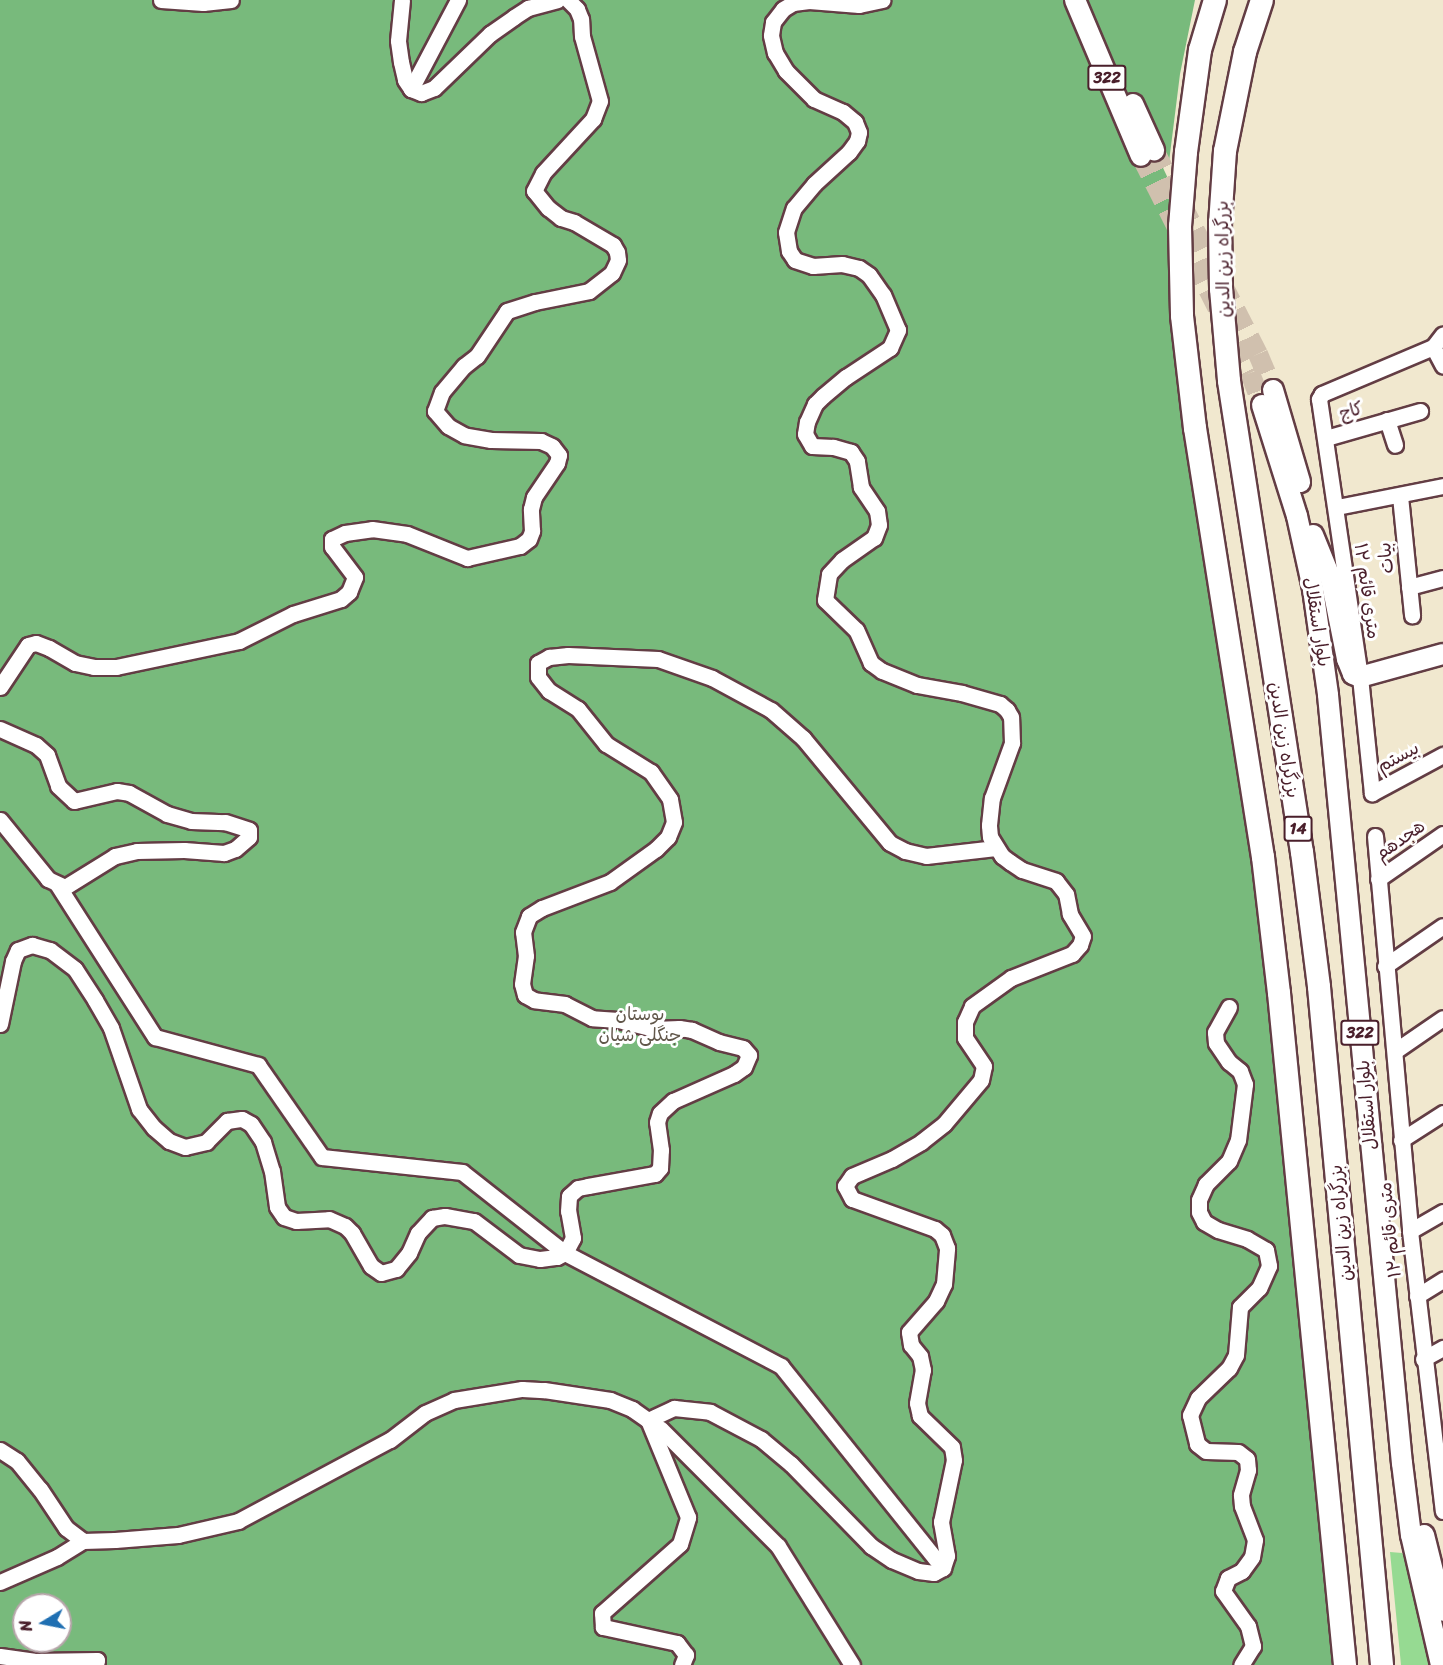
<!DOCTYPE html>
<html>
<head>
<meta charset="utf-8">
<style>
	body { margin:0 }
	#map { position:relative; width:1443px; height:1665px; overflow:hidden; background:#f1e8cf; font-family:Sriracha,"Playpen Sans Arabic",sans-serif }
	div>[style] { position:absolute }
	[style*='--x'] { left:calc(var(--x)*1px); top:calc(var(--y)*1px); width:calc(var(--w)*1px); rotate:calc(var(--a)*1deg) }
	.green>* { inset:0; background:#96da92 }
	.forest>* { inset:0; background:#78ba7c }
	.major-tunnel>* { height:20px; margin-top:-10px; transform-origin:0; background:repeating-linear-gradient(90deg,#d0c0ae 0 20px,transparent 0 30px) }
	.roads { filter:drop-shadow(2px 0 #633d44) drop-shadow(-2px 0 #633d44) drop-shadow(0 2px #633d44) drop-shadow(0 -2px #633d44) }
	.minor>* { height:15px; margin:-7.5px; padding:0 7.5px; transform-origin:7.5px; border-radius:7.5px; background:#fff }
	.major>* { height:20px; margin:-10px; padding:0 10px; transform-origin:10px; border-radius:10px; background:#fff }
	.highway>* { height:22px; margin:-11px; padding:0 11px; transform-origin:11px; border-radius:11px; background:#fff }
	span { translate:-50% -50%; white-space:nowrap; text-align:center; line-height:1.15; -webkit-text-stroke:6px #fff; paint-order:stroke }
	.shield-label span { padding:2px 4px; background:#fff; border:2px solid; border-radius:4px; -webkit-text-stroke-width:0 }
	.shield-label { font-size:16px; color:#4a1f2b; font-weight:700 }
	.street-label { font-size:18px; color:#4a1f2b }
	.park-label { font-size:18px; color:#61574a }
	.north { position:absolute; left:12px; top:1593px; width:60px; height:60px; box-sizing:border-box; background:#fff; border:2px solid #b7a5aa; border-radius:50%; rotate:260deg; font-size:16px; font-weight:700; line-height:24px; text-align:center; color:#4a1f2b }
	.north::after { content:''; display:block; margin:auto; width:21px; height:27px; background:#1f6fb2; clip-path:polygon(50% 0,100% 100%,50% 72%,0 100%) }
</style>
</head>
<body>
<div id="map">
	<div class="green">
		<i style="clip-path:polygon(1390px 1552px,1402px 1553px,1411px 1564px,1436px 1665px,1401px 1665px)"></i>
	</div>
	<div class="forest">
		<i style="clip-path:polygon(evenodd,0 0,1195px 0,1180px 74px,1169px 162px,1164px 149px,1155px 151px,1183px 210px,1184px 295px,1349px 1665px,0 1665px,0 0,24px 1605px,60px 1605px,60px 1641px,24px 1641px,24px 1605px)"></i>
	</div>
	<div class="major-tunnel">
		<i style="--x:1154;--y:150;--w:229;--a:63"></i>
		<i style="--x:1258;--y:354;--w:39;--a:67"></i>
		<i style="--x:1141;--y:156;--w:243;--a:63.3"></i>
		<i style="--x:1250;--y:373;--w:34;--a:69"></i>
	</div>
	<div class="roads">
		<div class="minor">
			<i style="--x:161;--y:0;--w:42;--a:4.1"></i>
			<i style="--x:203;--y:3;--w:28;--a:-6"></i>
			<i style="--x:402;--y:0;--w:41;--a:95.6"></i>
			<i style="--x:398;--y:41;--w:21;--a:82"></i>
			<i style="--x:401;--y:62;--w:18;--a:77"></i>
			<i style="--x:405;--y:80;--w:11;--a:56"></i>
			<i style="--x:411;--y:89;--w:11;--a:22"></i>
			<i style="--x:421;--y:93;--w:14;--a:-21"></i>
			<i style="--x:434;--y:88;--w:78;--a:-44"></i>
			<i style="--x:490;--y:34;--w:29;--a:-35"></i>
			<i style="--x:514;--y:17;--w:17;--a:-33"></i>
			<i style="--x:528;--y:8;--w:30;--a:-15"></i>
			<i style="--x:411;--y:89;--w:101;--a:-62.2"></i>
			<i style="--x:1433;--y:347;--w:121;--a:157.1"></i>
			<i style="--x:1322;--y:394;--w:6;--a:121"></i>
			<i style="--x:1319;--y:399;--w:281;--a:81.6"></i>
			<i style="--x:1360;--y:677;--w:117;--a:84.1"></i>
			<i style="--x:1372;--y:793;--w:81;--a:-28.2"></i>
			<i style="--x:1433;--y:347;--w:21;--a:62"></i>
			<i style="--x:1433;--y:347;--w:16;--a:-52"></i>
			<i style="--x:1387;--y:420;--w:26;--a:72"></i>
			<i style="--x:1326;--y:438;--w:98;--a:-16"></i>
			<i style="--x:1400;--y:496;--w:120;--a:84.2"></i>
			<i style="--x:1342;--y:506;--w:103;--a:-11.2"></i>
			<i style="--x:1409;--y:587;--w:35;--a:-15"></i>
			<i style="--x:0;--y:687;--w:50;--a:-56.3"></i>
			<i style="--x:28;--y:645;--w:8;--a:-14"></i>
			<i style="--x:36;--y:643;--w:14;--a:21"></i>
			<i style="--x:49;--y:648;--w:30;--a:30"></i>
			<i style="--x:75;--y:663;--w:19;--a:12"></i>
			<i style="--x:94;--y:667;--w:22;--a:0"></i>
			<i style="--x:116;--y:667;--w:126;--a:-11.9"></i>
			<i style="--x:239;--y:641;--w:60;--a:-26.6"></i>
			<i style="--x:293;--y:614;--w:50;--a:-17.4"></i>
			<i style="--x:341;--y:599;--w:11;--a:-41"></i>
			<i style="--x:349;--y:592;--w:16;--a:-68"></i>
			<i style="--x:355;--y:577;--w:38;--a:-127"></i>
			<i style="--x:332;--y:547;--w:8;--a:-90"></i>
			<i style="--x:332;--y:539;--w:14;--a:-25"></i>
			<i style="--x:345;--y:533;--w:27;--a:-8"></i>
			<i style="--x:372;--y:529;--w:35;--a:8"></i>
			<i style="--x:407;--y:534;--w:65;--a:21.8"></i>
			<i style="--x:467;--y:558;--w:54;--a:-12.8"></i>
			<i style="--x:520;--y:546;--w:11;--a:-38"></i>
			<i style="--x:529;--y:539;--w:9;--a:-69"></i>
			<i style="--x:532;--y:531;--w:22;--a:-93"></i>
			<i style="--x:531;--y:509;--w:12;--a:-76"></i>
			<i style="--x:534;--y:497;--w:41;--a:-55.9"></i>
			<i style="--x:557;--y:463;--w:8;--a:-76"></i>
			<i style="--x:559;--y:455;--w:11;--a:-128"></i>
			<i style="--x:552;--y:446;--w:12;--a:-156"></i>
			<i style="--x:541;--y:441;--w:50;--a:-178.9"></i>
			<i style="--x:491;--y:440;--w:27;--a:-170"></i>
			<i style="--x:464;--y:435;--w:18;--a:-151"></i>
			<i style="--x:448;--y:426;--w:20;--a:-131"></i>
			<i style="--x:435;--y:411;--w:20;--a:-70"></i>
			<i style="--x:442;--y:392;--w:34;--a:-50"></i>
			<i style="--x:464;--y:366;--w:16;--a:-38"></i>
			<i style="--x:477;--y:356;--w:54;--a:-56.3"></i>
			<i style="--x:507;--y:311;--w:29;--a:-18"></i>
			<i style="--x:535;--y:302;--w:55;--a:-11.5"></i>
			<i style="--x:589;--y:291;--w:29;--a:-38"></i>
			<i style="--x:612;--y:273;--w:14;--a:-65"></i>
			<i style="--x:618;--y:260;--w:8;--a:-97"></i>
			<i style="--x:617;--y:252;--w:8;--a:-120"></i>
			<i style="--x:613;--y:245;--w:45;--a:-149.5"></i>
			<i style="--x:574;--y:222;--w:14;--a:-163"></i>
			<i style="--x:561;--y:218;--w:16;--a:-142"></i>
			<i style="--x:548;--y:208;--w:22;--a:-129"></i>
			<i style="--x:534;--y:191;--w:20;--a:-63"></i>
			<i style="--x:543;--y:173;--w:74;--a:-47.2"></i>
			<i style="--x:593;--y:119;--w:19;--a:-69"></i>
			<i style="--x:600;--y:101;--w:67;--a:-105.5"></i>
			<i style="--x:582;--y:36;--w:17;--a:-93"></i>
			<i style="--x:581;--y:19;--w:11;--a:-112"></i>
			<i style="--x:577;--y:9;--w:13;--a:-135"></i>
			<i style="--x:0;--y:729;--w:39;--a:24"></i>
			<i style="--x:36;--y:745;--w:15;--a:42"></i>
			<i style="--x:47;--y:755;--w:33;--a:70"></i>
			<i style="--x:58;--y:786;--w:22;--a:43"></i>
			<i style="--x:74;--y:801;--w:44;--a:-13.1"></i>
			<i style="--x:117;--y:791;--w:12;--a:9"></i>
			<i style="--x:129;--y:793;--w:43;--a:28.9"></i>
			<i style="--x:167;--y:814;--w:25;--a:16"></i>
			<i style="--x:191;--y:821;--w:34;--a:2"></i>
			<i style="--x:225;--y:822;--w:25;--a:18"></i>
			<i style="--x:249;--y:830;--w:7;--a:90"></i>
			<i style="--x:249;--y:837;--w:18;--a:139"></i>
			<i style="--x:235;--y:849;--w:12;--a:160"></i>
			<i style="--x:224;--y:853;--w:40;--a:-175.7"></i>
			<i style="--x:184;--y:850;--w:47;--a:178.8"></i>
			<i style="--x:137;--y:851;--w:23;--a:167"></i>
			<i style="--x:115;--y:856;--w:59;--a:148.2"></i>
			<i style="--x:65;--y:887;--w:19;--a:-155"></i>
			<i style="--x:48;--y:879;--w:76;--a:-129.1"></i>
			<i style="--x:1375;--y:836;--w:397;--a:84.9"></i>
			<i style="--x:1410;--y:1231;--w:282;--a:83.3"></i>
			<i style="--x:1378;--y:879;--w:79;--a:-34.7"></i>
			<i style="--x:57;--y:884;--w:182;--a:57.4"></i>
			<i style="--x:155;--y:1037;--w:107;--a:15.2"></i>
			<i style="--x:258;--y:1065;--w:112;--a:55.2"></i>
			<i style="--x:322;--y:1157;--w:141;--a:6.1"></i>
			<i style="--x:462;--y:1172;--w:131;--a:38.2"></i>
			<i style="--x:565;--y:1253;--w:244;--a:27.6"></i>
			<i style="--x:781;--y:1366;--w:259;--a:51.3"></i>
			<i style="--x:1385;--y:966;--w:70;--a:-34.6"></i>
			<i style="--x:1229;--y:1007;--w:29;--a:119"></i>
			<i style="--x:1215;--y:1032;--w:11;--a:85"></i>
			<i style="--x:1216;--y:1043;--w:23;--a:56"></i>
			<i style="--x:1229;--y:1062;--w:14;--a:39"></i>
			<i style="--x:1240;--y:1071;--w:14;--a:69"></i>
			<i style="--x:1245;--y:1084;--w:56;--a:97.1"></i>
			<i style="--x:1238;--y:1140;--w:23;--a:113"></i>
			<i style="--x:1229;--y:1161;--w:33;--a:135"></i>
			<i style="--x:1206;--y:1184;--w:17;--a:114"></i>
			<i style="--x:1199;--y:1200;--w:12;--a:90"></i>
			<i style="--x:1199;--y:1212;--w:11;--a:63"></i>
			<i style="--x:1204;--y:1222;--w:16;--a:30"></i>
			<i style="--x:1218;--y:1230;--w:30;--a:17"></i>
			<i style="--x:1247;--y:1239;--w:22;--a:30"></i>
			<i style="--x:1266;--y:1250;--w:16;--a:79"></i>
			<i style="--x:1269;--y:1266;--w:24;--a:114"></i>
			<i style="--x:1259;--y:1288;--w:27;--a:135"></i>
			<i style="--x:1240;--y:1307;--w:48;--a:94.8"></i>
			<i style="--x:1236;--y:1355;--w:15;--a:118"></i>
			<i style="--x:1229;--y:1368;--w:43;--a:135.9"></i>
			<i style="--x:1198;--y:1398;--w:19;--a:115"></i>
			<i style="--x:1190;--y:1415;--w:30;--a:76"></i>
			<i style="--x:1197;--y:1444;--w:11;--a:38"></i>
			<i style="--x:1206;--y:1451;--w:32;--a:2"></i>
			<i style="--x:1238;--y:1452;--w:11;--a:38"></i>
			<i style="--x:1247;--y:1459;--w:11;--a:85"></i>
			<i style="--x:1248;--y:1470;--w:26;--a:106"></i>
			<i style="--x:1241;--y:1495;--w:11;--a:85"></i>
			<i style="--x:1242;--y:1506;--w:36;--a:69"></i>
			<i style="--x:1255;--y:1540;--w:17;--a:100"></i>
			<i style="--x:1252;--y:1557;--w:17;--a:126"></i>
			<i style="--x:1242;--y:1571;--w:16;--a:153"></i>
			<i style="--x:1228;--y:1578;--w:14;--a:111"></i>
			<i style="--x:1223;--y:1591;--w:43;--a:54.5"></i>
			<i style="--x:1248;--y:1626;--w:21;--a:76"></i>
			<i style="--x:1253;--y:1646;--w:22;--a:122"></i>
			<i style="--x:0;--y:1024;--w:64;--a:-78.3"></i>
			<i style="--x:13;--y:961;--w:12;--a:-66"></i>
			<i style="--x:18;--y:950;--w:15;--a:-20"></i>
			<i style="--x:32;--y:945;--w:19;--a:16"></i>
			<i style="--x:50;--y:950;--w:31;--a:37"></i>
			<i style="--x:75;--y:969;--w:37;--a:57"></i>
			<i style="--x:95;--y:1000;--w:32;--a:60"></i>
			<i style="--x:111;--y:1028;--w:86;--a:70.9"></i>
			<i style="--x:139;--y:1109;--w:24;--a:52"></i>
			<i style="--x:154;--y:1128;--w:20;--a:41"></i>
			<i style="--x:169;--y:1141;--w:17;--a:21"></i>
			<i style="--x:185;--y:1147;--w:22;--a:-13"></i>
			<i style="--x:206;--y:1142;--w:30;--a:-45"></i>
			<i style="--x:227;--y:1121;--w:15;--a:-8"></i>
			<i style="--x:242;--y:1119;--w:10;--a:29"></i>
			<i style="--x:251;--y:1124;--w:22;--a:56"></i>
			<i style="--x:263;--y:1142;--w:30;--a:73"></i>
			<i style="--x:272;--y:1171;--w:36;--a:82"></i>
			<i style="--x:277;--y:1207;--w:12;--a:55"></i>
			<i style="--x:284;--y:1217;--w:13;--a:18"></i>
			<i style="--x:296;--y:1221;--w:33;--a:-3"></i>
			<i style="--x:329;--y:1219;--w:17;--a:24"></i>
			<i style="--x:345;--y:1226;--w:10;--a:45"></i>
			<i style="--x:352;--y:1233;--w:38;--a:60"></i>
			<i style="--x:371;--y:1266;--w:12;--a:35"></i>
			<i style="--x:381;--y:1273;--w:16;--a:-15"></i>
			<i style="--x:396;--y:1269;--w:21;--a:-51"></i>
			<i style="--x:409;--y:1253;--w:22;--a:-66"></i>
			<i style="--x:418;--y:1233;--w:21;--a:-47"></i>
			<i style="--x:432;--y:1218;--w:13;--a:-9"></i>
			<i style="--x:445;--y:1216;--w:29;--a:10"></i>
			<i style="--x:474;--y:1221;--w:56;--a:37.1"></i>
			<i style="--x:519;--y:1255;--w:21;--a:11"></i>
			<i style="--x:540;--y:1259;--w:17;--a:-7"></i>
			<i style="--x:557;--y:1257;--w:9;--a:-27"></i>
			<i style="--x:565;--y:1253;--w:17;--a:-62"></i>
			<i style="--x:573;--y:1238;--w:27;--a:-100"></i>
			<i style="--x:568;--y:1211;--w:15;--a:-86"></i>
			<i style="--x:569;--y:1196;--w:12;--a:-42"></i>
			<i style="--x:578;--y:1188;--w:10;--a:-11"></i>
			<i style="--x:588;--y:1186;--w:68;--a:-10.2"></i>
			<i style="--x:655;--y:1174;--w:8;--a:-50"></i>
			<i style="--x:660;--y:1168;--w:18;--a:-87"></i>
			<i style="--x:661;--y:1150;--w:28;--a:-98"></i>
			<i style="--x:657;--y:1122;--w:9;--a:-72"></i>
			<i style="--x:660;--y:1113;--w:18;--a:-43"></i>
			<i style="--x:673;--y:1101;--w:67;--a:-23.9"></i>
			<i style="--x:734;--y:1074;--w:12;--a:-35"></i>
			<i style="--x:744;--y:1067;--w:13;--a:-67"></i>
			<i style="--x:749;--y:1055;--w:9;--a:-131"></i>
			<i style="--x:743;--y:1048;--w:25;--a:-166"></i>
			<i style="--x:719;--y:1042;--w:30;--a:-156"></i>
			<i style="--x:692;--y:1030;--w:13;--a:-171"></i>
			<i style="--x:679;--y:1028;--w:25;--a:178"></i>
			<i style="--x:654;--y:1029;--w:37;--a:-166"></i>
			<i style="--x:618;--y:1020;--w:26;--a:-176"></i>
			<i style="--x:592;--y:1018;--w:30;--a:-153"></i>
			<i style="--x:565;--y:1004;--w:31;--a:-173"></i>
			<i style="--x:534;--y:1000;--w:10;--a:-151"></i>
			<i style="--x:525;--y:995;--w:11;--a:-105"></i>
			<i style="--x:522;--y:984;--w:28;--a:-82"></i>
			<i style="--x:526;--y:956;--w:24;--a:-97"></i>
			<i style="--x:523;--y:932;--w:17;--a:-69"></i>
			<i style="--x:529;--y:916;--w:15;--a:-32"></i>
			<i style="--x:542;--y:908;--w:73;--a:-20.9"></i>
			<i style="--x:610;--y:882;--w:57;--a:-35.7"></i>
			<i style="--x:656;--y:849;--w:17;--a:-45"></i>
			<i style="--x:668;--y:837;--w:16;--a:-68"></i>
			<i style="--x:674;--y:822;--w:23;--a:-100"></i>
			<i style="--x:670;--y:799;--w:33;--a:-125"></i>
			<i style="--x:651;--y:772;--w:53;--a:-148.1"></i>
			<i style="--x:606;--y:744;--w:45;--a:-128.7"></i>
			<i style="--x:578;--y:709;--w:34;--a:-148"></i>
			<i style="--x:549;--y:691;--w:18;--a:-128"></i>
			<i style="--x:538;--y:677;--w:14;--a:-90"></i>
			<i style="--x:538;--y:663;--w:13;--a:-29"></i>
			<i style="--x:549;--y:657;--w:19;--a:-6"></i>
			<i style="--x:568;--y:655;--w:90;--a:2.5"></i>
			<i style="--x:658;--y:659;--w:57;--a:19.4"></i>
			<i style="--x:712;--y:678;--w:67;--a:28.5"></i>
			<i style="--x:771;--y:710;--w:43;--a:41.2"></i>
			<i style="--x:803;--y:738;--w:136;--a:50.4"></i>
			<i style="--x:890;--y:843;--w:17;--a:28"></i>
			<i style="--x:905;--y:851;--w:22;--a:13"></i>
			<i style="--x:926;--y:856;--w:70;--a:-6.5"></i>
			<i style="--x:1395;--y:1051;--w:58;--a:-34.5"></i>
			<i style="--x:1401;--y:1140;--w:50;--a:-32.7"></i>
			<i style="--x:1410;--y:1231;--w:38;--a:-30"></i>
			<i style="--x:1417;--y:1296;--w:31;--a:-32"></i>
			<i style="--x:1423;--y:1359;--w:23;--a:-29"></i>
			<i style="--x:0;--y:1450;--w:20;--a:33"></i>
			<i style="--x:17;--y:1461;--w:36;--a:51"></i>
			<i style="--x:40;--y:1489;--w:47;--a:56.3"></i>
			<i style="--x:66;--y:1528;--w:21;--a:37"></i>
			<i style="--x:83;--y:1541;--w:32;--a:-2"></i>
			<i style="--x:115;--y:1540;--w:63;--a:-4.5"></i>
			<i style="--x:178;--y:1535;--w:62;--a:-13.1"></i>
			<i style="--x:238;--y:1521;--w:172;--a:-28.1"></i>
			<i style="--x:390;--y:1440;--w:44;--a:-37.6"></i>
			<i style="--x:425;--y:1413;--w:32;--a:-24"></i>
			<i style="--x:454;--y:1400;--w:69;--a:-9.2"></i>
			<i style="--x:522;--y:1389;--w:22;--a:3"></i>
			<i style="--x:544;--y:1390;--w:67;--a:8.6"></i>
			<i style="--x:610;--y:1400;--w:24;--a:22"></i>
			<i style="--x:632;--y:1409;--w:35;--a:35"></i>
			<i style="--x:661;--y:1429;--w:165;--a:45"></i>
			<i style="--x:778;--y:1546;--w:140;--a:58.1"></i>
			<i style="--x:0;--y:1582;--w:62;--a:-23.7"></i>
			<i style="--x:57;--y:1557;--w:31;--a:-32"></i>
			<i style="--x:0;--y:1656;--w:34;--a:8"></i>
			<i style="--x:34;--y:1661;--w:63;--a:-0.9"></i>
			<i style="--x:97;--y:1660;--w:5;--a:101"></i>
			<i style="--x:682;--y:1665;--w:11;--a:-68"></i>
			<i style="--x:686;--y:1655;--w:15;--a:-127"></i>
			<i style="--x:677;--y:1643;--w:76;--a:-167.8"></i>
			<i style="--x:603;--y:1627;--w:14;--a:-94"></i>
			<i style="--x:602;--y:1613;--w:104;--a:-41.5"></i>
			<i style="--x:680;--y:1544;--w:28;--a:-73"></i>
			<i style="--x:688;--y:1517;--w:105;--a:-112.4"></i>
			<i style="--x:648;--y:1420;--w:29;--a:-25"></i>
			<i style="--x:674;--y:1408;--w:36;--a:6"></i>
			<i style="--x:710;--y:1412;--w:58;--a:27.9"></i>
			<i style="--x:761;--y:1439;--w:39;--a:40"></i>
			<i style="--x:791;--y:1464;--w:115;--a:45.7"></i>
			<i style="--x:871;--y:1546;--w:25;--a:34"></i>
			<i style="--x:892;--y:1560;--w:28;--a:23"></i>
			<i style="--x:918;--y:1571;--w:16;--a:7"></i>
			<i style="--x:934;--y:1573;--w:10;--a:-29"></i>
			<i style="--x:943;--y:1568;--w:13;--a:-72"></i>
			<i style="--x:947;--y:1556;--w:35;--a:-100"></i>
			<i style="--x:941;--y:1522;--w:63;--a:-78.2"></i>
			<i style="--x:954;--y:1460;--w:13;--a:-99"></i>
			<i style="--x:952;--y:1447;--w:45;--a:-135.9"></i>
			<i style="--x:920;--y:1416;--w:13;--a:-103"></i>
			<i style="--x:917;--y:1403;--w:34;--a:-80"></i>
			<i style="--x:923;--y:1370;--w:14;--a:-102"></i>
			<i style="--x:920;--y:1356;--w:14;--a:-129"></i>
			<i style="--x:911;--y:1345;--w:13;--a:-99"></i>
			<i style="--x:909;--y:1332;--w:41;--a:-48.9"></i>
			<i style="--x:936;--y:1301;--w:19;--a:-65"></i>
			<i style="--x:944;--y:1284;--w:36;--a:-85"></i>
			<i style="--x:947;--y:1248;--w:14;--a:-111"></i>
			<i style="--x:942;--y:1235;--w:9;--a:-139"></i>
			<i style="--x:935;--y:1229;--w:88;--a:-160.1"></i>
			<i style="--x:852;--y:1199;--w:15;--a:-118"></i>
			<i style="--x:845;--y:1186;--w:12;--a:-55"></i>
			<i style="--x:852;--y:1176;--w:43;--a:-23"></i>
			<i style="--x:892;--y:1159;--w:34;--a:-30"></i>
			<i style="--x:921;--y:1142;--w:29;--a:-38"></i>
			<i style="--x:944;--y:1124;--w:57;--a:-49.9"></i>
			<i style="--x:981;--y:1080;--w:14;--a:-78"></i>
			<i style="--x:984;--y:1066;--w:34;--a:-124"></i>
			<i style="--x:965;--y:1038;--w:16;--a:-90"></i>
			<i style="--x:965;--y:1022;--w:17;--a:-66"></i>
			<i style="--x:972;--y:1006;--w:48;--a:-35.7"></i>
			<i style="--x:1011;--y:978;--w:66;--a:-21.5"></i>
			<i style="--x:1072;--y:954;--w:12;--a:-48"></i>
			<i style="--x:1080;--y:945;--w:9;--a:-72"></i>
			<i style="--x:1083;--y:936;--w:26;--a:-121"></i>
			<i style="--x:1070;--y:914;--w:20;--a:-101"></i>
			<i style="--x:1066;--y:894;--w:16;--a:-128"></i>
			<i style="--x:1056;--y:881;--w:36;--a:-162"></i>
			<i style="--x:1022;--y:870;--w:14;--a:-146"></i>
			<i style="--x:1010;--y:862;--w:10;--a:-143"></i>
			<i style="--x:1002;--y:856;--w:22;--a:-122"></i>
			<i style="--x:990;--y:837;--w:12;--a:-95"></i>
			<i style="--x:989;--y:825;--w:27;--a:-84"></i>
			<i style="--x:992;--y:798;--w:59;--a:-70"></i>
			<i style="--x:1012;--y:743;--w:26;--a:-92"></i>
			<i style="--x:1011;--y:717;--w:8;--a:-120"></i>
			<i style="--x:1007;--y:710;--w:9;--a:-139"></i>
			<i style="--x:1000;--y:704;--w:40;--a:-164"></i>
			<i style="--x:962;--y:693;--w:46;--a:-169.9"></i>
			<i style="--x:917;--y:685;--w:38;--a:-158"></i>
			<i style="--x:882;--y:671;--w:14;--a:-144"></i>
			<i style="--x:871;--y:663;--w:36;--a:-114"></i>
			<i style="--x:856;--y:630;--w:43;--a:-135.9"></i>
			<i style="--x:825;--y:600;--w:26;--a:-81"></i>
			<i style="--x:829;--y:574;--w:19;--a:-47"></i>
			<i style="--x:842;--y:560;--w:39;--a:-35"></i>
			<i style="--x:874;--y:538;--w:14;--a:-69"></i>
			<i style="--x:879;--y:525;--w:14;--a:-98"></i>
			<i style="--x:877;--y:511;--w:29;--a:-124"></i>
			<i style="--x:861;--y:487;--w:26;--a:-99"></i>
			<i style="--x:857;--y:461;--w:11;--a:-124"></i>
			<i style="--x:851;--y:452;--w:19;--a:-164"></i>
			<i style="--x:833;--y:447;--w:21;--a:-177"></i>
			<i style="--x:812;--y:446;--w:14;--a:-120"></i>
			<i style="--x:805;--y:434;--w:12;--a:-81"></i>
			<i style="--x:807;--y:422;--w:20;--a:-66"></i>
			<i style="--x:815;--y:404;--w:11;--a:-45"></i>
			<i style="--x:823;--y:396;--w:30;--a:-40"></i>
			<i style="--x:846;--y:377;--w:53;--a:-33.4"></i>
			<i style="--x:890;--y:348;--w:20;--a:-66"></i>
			<i style="--x:898;--y:330;--w:38;--a:-113"></i>
			<i style="--x:883;--y:295;--w:24;--a:-125"></i>
			<i style="--x:869;--y:275;--w:12;--a:-145"></i>
			<i style="--x:859;--y:268;--w:17;--a:-167"></i>
			<i style="--x:842;--y:264;--w:29;--a:176"></i>
			<i style="--x:813;--y:266;--w:19;--a:-162"></i>
			<i style="--x:795;--y:260;--w:11;--a:-124"></i>
			<i style="--x:789;--y:251;--w:19;--a:-99"></i>
			<i style="--x:786;--y:232;--w:25;--a:-72"></i>
			<i style="--x:794;--y:208;--w:31;--a:-50"></i>
			<i style="--x:814;--y:184;--w:47;--a:-42.4"></i>
			<i style="--x:849;--y:152;--w:14;--a:-54"></i>
			<i style="--x:857;--y:141;--w:9;--a:-77"></i>
			<i style="--x:859;--y:132;--w:11;--a:-112"></i>
			<i style="--x:855;--y:122;--w:16;--a:-140"></i>
			<i style="--x:843;--y:112;--w:32;--a:-156"></i>
			<i style="--x:814;--y:99;--w:40;--a:-135"></i>
			<i style="--x:786;--y:71;--w:21;--a:-121"></i>
			<i style="--x:775;--y:53;--w:18;--a:-103"></i>
			<i style="--x:771;--y:35;--w:13;--a:-81"></i>
			<i style="--x:773;--y:22;--w:16;--a:-52"></i>
			<i style="--x:783;--y:9;--w:12;--a:-31"></i>
			<i style="--x:793;--y:3;--w:16;--a:-7"></i>
			<i style="--x:809;--y:1;--w:50;--a:4.6"></i>
			<i style="--x:859;--y:5;--w:24;--a:-12"></i>
		</div>
		<div class="major">
			<i style="--x:1075;--y:0;--w:169;--a:67.1"></i>
			<i style="--x:1133;--y:104;--w:51;--a:65.5"></i>
			<i style="--x:1273;--y:390;--w:96;--a:73.6"></i>
			<i style="--x:1262;--y:405;--w:116;--a:72.5"></i>
			<i style="--x:1297;--y:516;--w:75;--a:77.6"></i>
			<i style="--x:1313;--y:589;--w:107;--a:81.9"></i>
			<i style="--x:1328;--y:695;--w:772;--a:84.5"></i>
			<i style="--x:1402;--y:1463;--w:73;--a:82.9"></i>
			<i style="--x:1411;--y:1535;--w:133;--a:77"></i>
			<i style="--x:1313;--y:535;--w:48;--a:67.8"></i>
			<i style="--x:1331;--y:579;--w:82;--a:78.7"></i>
			<i style="--x:1347;--y:659;--w:16;--a:68"></i>
			<i style="--x:1353;--y:674;--w:8;--a:23"></i>
			<i style="--x:1360;--y:677;--w:86;--a:-15.5"></i>
			<i style="--x:1424;--y:1535;--w:78;--a:76"></i>
		</div>
		<div class="highway">
			<i style="--x:1215;--y:0;--w:52;--a:106.7"></i>
			<i style="--x:1200;--y:50;--w:103;--a:97.8"></i>
			<i style="--x:1186;--y:152;--w:74;--a:94.6"></i>
			<i style="--x:1180;--y:226;--w:90;--a:88.7"></i>
			<i style="--x:1182;--y:316;--w:113;--a:83.4"></i>
			<i style="--x:1195;--y:428;--w:434;--a:81"></i>
			<i style="--x:1263;--y:857;--w:137;--a:83.3"></i>
			<i style="--x:1279;--y:993;--w:675;--a:84.39"></i>
			<i style="--x:1262;--y:0;--w:55;--a:108.1"></i>
			<i style="--x:1245;--y:52;--w:101;--a:101.4"></i>
			<i style="--x:1225;--y:151;--w:73;--a:93.9"></i>
			<i style="--x:1220;--y:224;--w:65;--a:89.1"></i>
			<i style="--x:1221;--y:289;--w:92;--a:85"></i>
			<i style="--x:1229;--y:381;--w:477;--a:81.2"></i>
			<i style="--x:1302;--y:852;--w:136;--a:82.8"></i>
			<i style="--x:1319;--y:987;--w:681;--a:84.69"></i>
		</div>
	</div>
	<div class="shield-label">
		<span style="left:1107px;top:78px">322</span>
		<span style="left:1298px;top:829px">14</span>
		<span style="left:1360px;top:1033px">322</span>
	</div>
	<div class="street-label">
		<span style="left:1223px;top:259px;rotate:-91deg">بزرگراه زین الدین</span>
		<span style="left:1351px;top:411px;rotate:-16deg">کاج</span>
		<span style="left:1386px;top:558px;rotate:-96deg">بیات</span>
		<span style="left:1367px;top:591px;rotate:82deg">۱۲ متری قائم</span>
		<span style="left:1317px;top:622px;rotate:81deg">بلوار استقلال</span>
		<span style="left:1284px;top:740px;rotate:81deg">بزرگراه زین الدین</span>
		<span style="left:1398px;top:757px;rotate:-28deg">بیستم</span>
		<span style="left:1400px;top:840px;rotate:-35deg">هجدهم</span>
		<span style="left:1367px;top:1105px;rotate:-95deg">بلوار استقلال</span>
		<span style="left:1341px;top:1223px;rotate:-95deg">بزرگراه زین الدین</span>
		<span style="left:1390px;top:1230px;rotate:-96deg">۱۲ متری قائم</span>
	</div>
	<div class="park-label">
		<span style="left:640px;top:1025px">بوستان<br>جنگلی شیان</span>
	</div>
	<div class="north">N</div>
</div>
</body>
</html>
